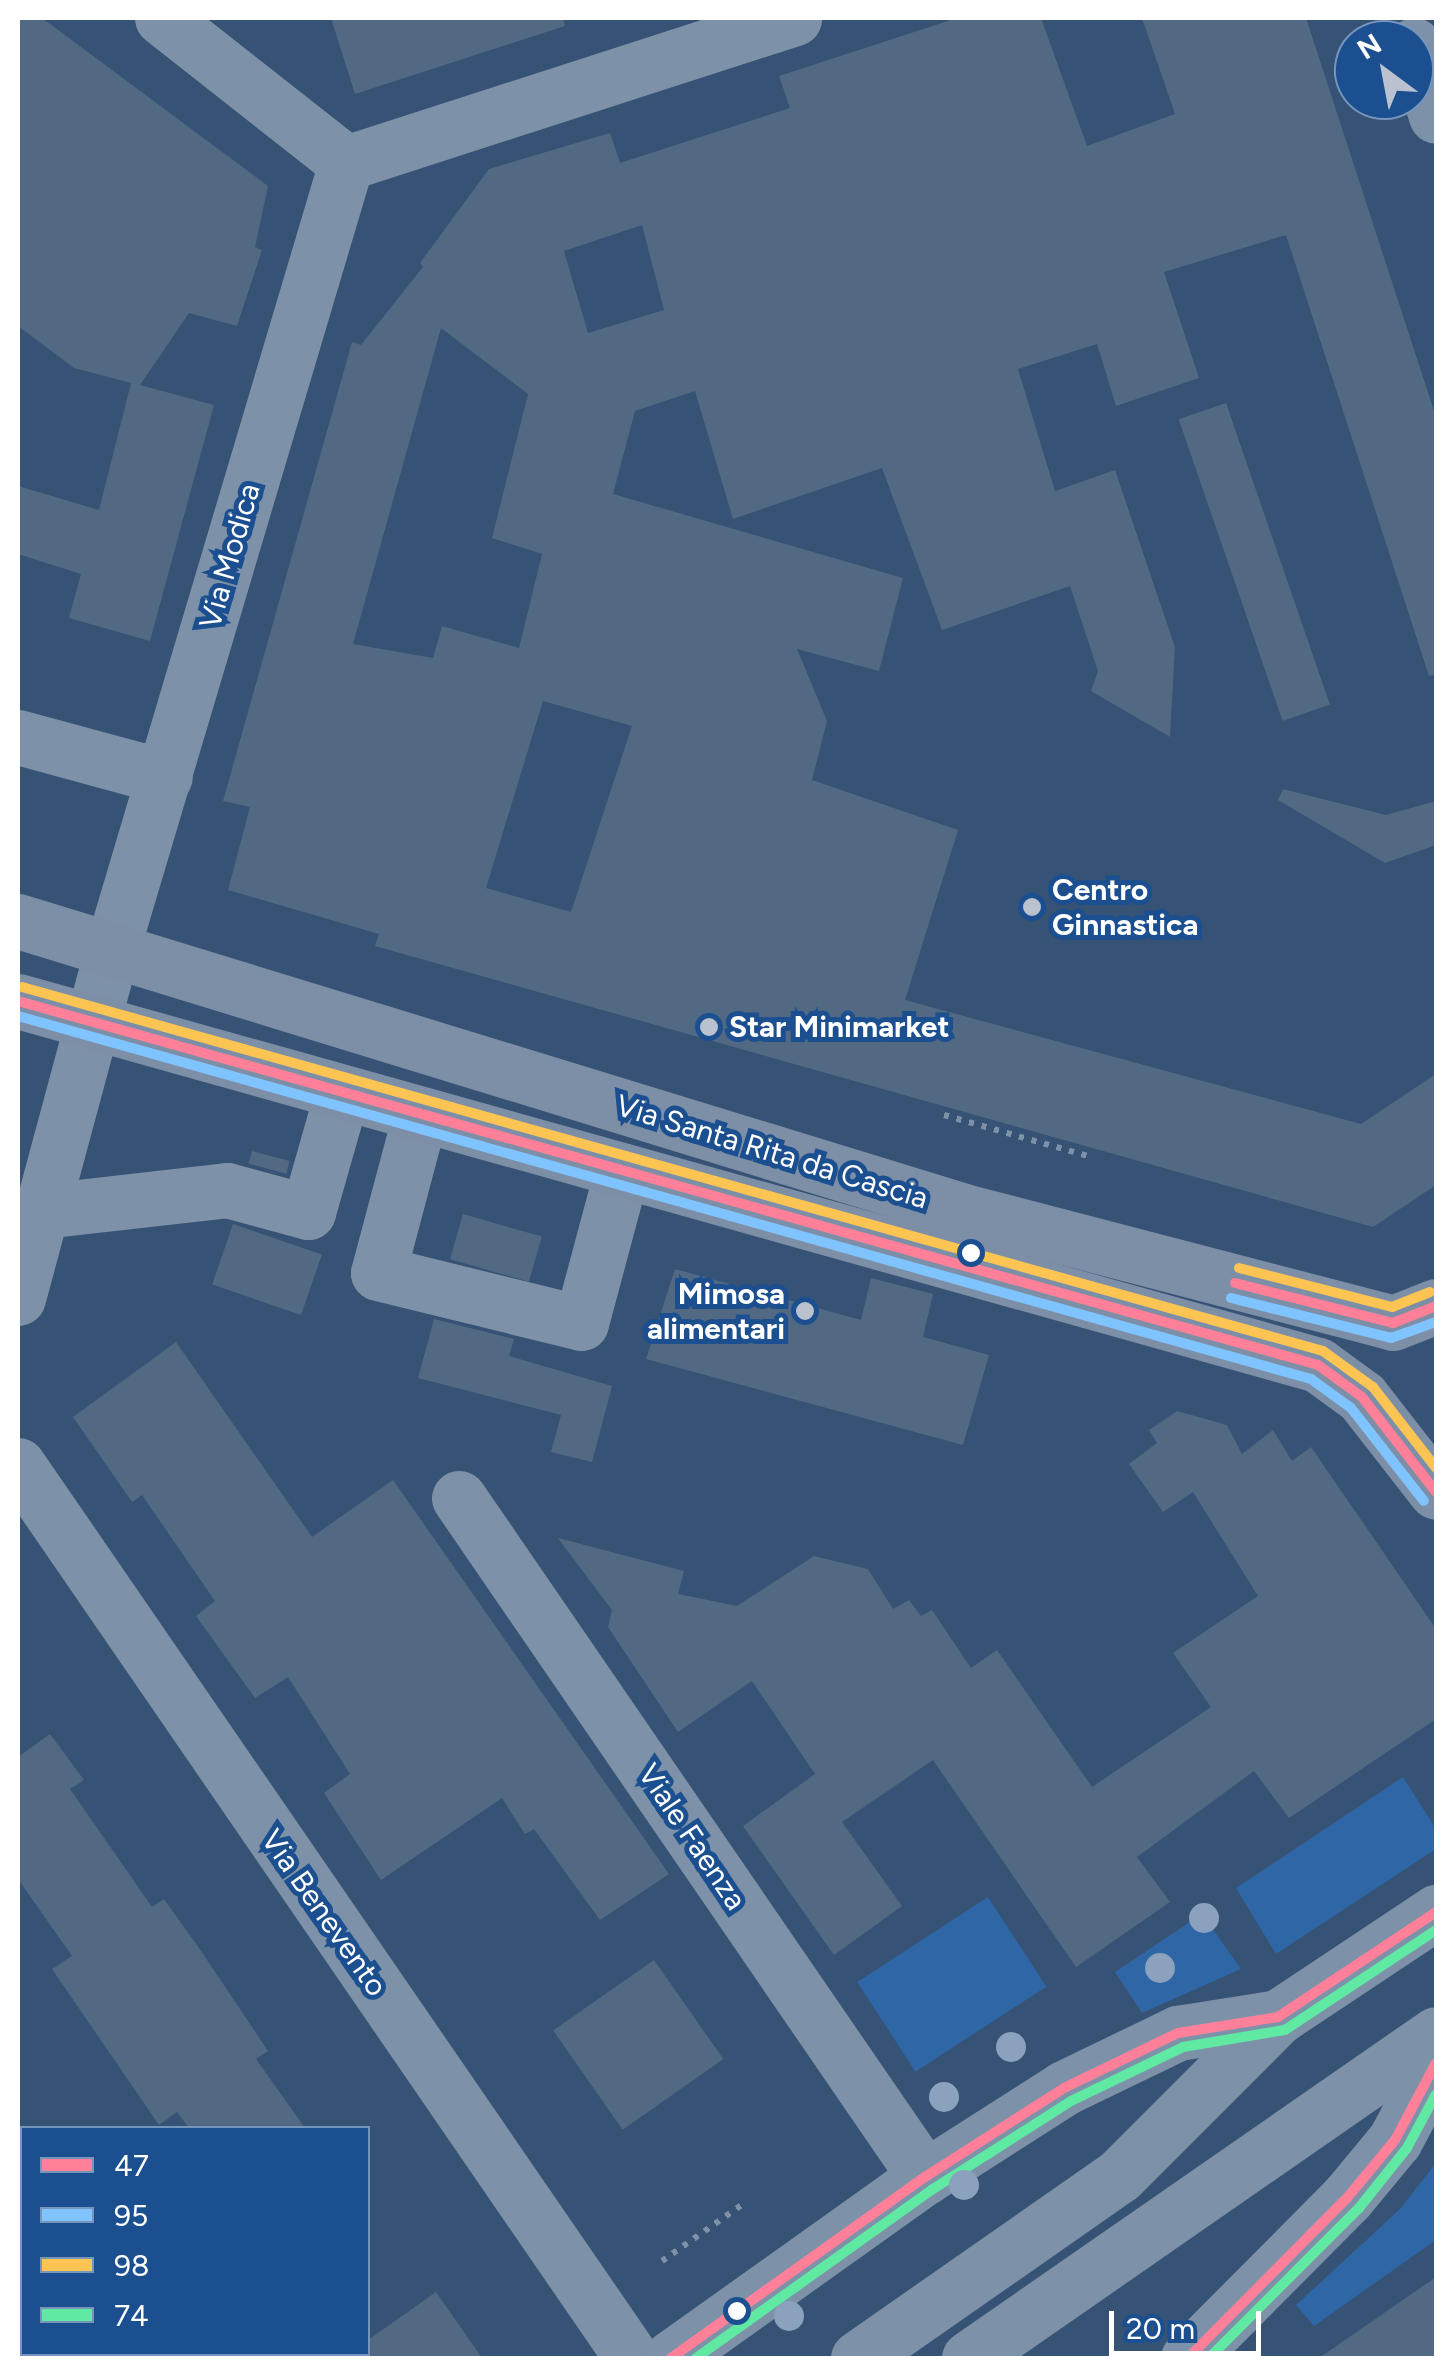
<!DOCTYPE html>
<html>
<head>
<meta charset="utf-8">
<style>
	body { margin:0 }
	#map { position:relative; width:1454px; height:2376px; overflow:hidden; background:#365274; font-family:Figtree,sans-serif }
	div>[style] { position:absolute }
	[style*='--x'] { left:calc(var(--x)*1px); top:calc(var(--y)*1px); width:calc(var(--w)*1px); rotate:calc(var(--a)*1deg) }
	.green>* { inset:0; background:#2f66a5; transform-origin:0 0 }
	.building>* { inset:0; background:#526984; transform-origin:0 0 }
	.path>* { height:6px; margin-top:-3px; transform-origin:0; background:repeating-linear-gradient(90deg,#7d92a8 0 5px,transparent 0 13px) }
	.minor>* { height:55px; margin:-27.5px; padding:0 27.5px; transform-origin:27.5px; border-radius:27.5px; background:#7d92a8 }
	.major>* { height:55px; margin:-27.5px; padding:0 27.5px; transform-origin:27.5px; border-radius:27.5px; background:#7d8ea7 }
	.bus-1>* { height:10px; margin:-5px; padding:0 5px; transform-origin:5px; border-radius:5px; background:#ff8098 }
	.bus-2>* { height:10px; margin:-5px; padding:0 5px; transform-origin:5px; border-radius:5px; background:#80c4ff }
	.bus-3>* { height:10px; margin:-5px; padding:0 5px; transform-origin:5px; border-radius:5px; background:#fcc553 }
	.bus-4>* { height:10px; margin:-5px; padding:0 5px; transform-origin:5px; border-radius:5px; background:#60e9a3 }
	.trees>* { width:30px; height:30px; margin:-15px; border-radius:50%; background:#8aa2be }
	.dots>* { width:28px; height:28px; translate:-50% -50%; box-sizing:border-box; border:5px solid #1b4f8f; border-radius:50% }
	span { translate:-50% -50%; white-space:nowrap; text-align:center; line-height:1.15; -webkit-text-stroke:10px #1b4f8f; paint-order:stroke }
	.street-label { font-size:30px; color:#fff }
	.poi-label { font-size:30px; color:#fff; font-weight:700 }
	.left { translate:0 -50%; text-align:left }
	.right { translate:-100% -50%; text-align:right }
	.frame { position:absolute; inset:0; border:20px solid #fff; pointer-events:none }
	.legend { position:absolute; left:20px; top:2126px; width:350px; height:230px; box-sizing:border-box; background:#1b4f8f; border:2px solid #7695bc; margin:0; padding:12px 18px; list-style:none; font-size:30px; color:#fff }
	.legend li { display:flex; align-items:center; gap:20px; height:50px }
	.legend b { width:50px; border:2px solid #7695bc }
	.north { position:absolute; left:1334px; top:20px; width:100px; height:100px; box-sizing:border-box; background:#1b4f8f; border:2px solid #7695bc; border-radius:50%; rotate:328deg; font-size:28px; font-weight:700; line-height:40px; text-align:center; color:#fff }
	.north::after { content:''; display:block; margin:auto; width:35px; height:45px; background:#b9c2ce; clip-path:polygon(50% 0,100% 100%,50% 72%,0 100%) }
	.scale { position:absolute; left:1109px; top:2311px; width:152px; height:45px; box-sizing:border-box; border:5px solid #fff; border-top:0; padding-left:12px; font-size:30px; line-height:35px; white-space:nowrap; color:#fff; -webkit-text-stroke:8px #1b4f8f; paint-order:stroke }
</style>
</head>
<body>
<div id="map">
	<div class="green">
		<i style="clip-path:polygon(1403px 1777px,1436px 1829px,1436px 1849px,1276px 1954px,1236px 1888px)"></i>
		<i style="left:988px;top:1897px;width:107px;height:156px;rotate:57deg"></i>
		<i style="clip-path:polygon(1202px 1914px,1241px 1969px,1142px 2013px,1115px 1972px)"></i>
		<i style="clip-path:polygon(1436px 2163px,1436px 2240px,1314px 2326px,1296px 2305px,1400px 2209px)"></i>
	</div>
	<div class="building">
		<i style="clip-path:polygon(18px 18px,42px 18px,268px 186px,255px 247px,262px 250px,237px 326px,189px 313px,140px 385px,214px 405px,150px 641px,69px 618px,81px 574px,18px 554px,18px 486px,99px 510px,131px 383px,74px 368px,18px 326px)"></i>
		<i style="clip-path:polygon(331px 18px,563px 18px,565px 26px,355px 94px)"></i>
		<i style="clip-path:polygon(evenodd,957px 18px,1041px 18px,1087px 146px,1175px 114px,1142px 18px,1306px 18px,1436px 417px,1436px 675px,1429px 676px,1286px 235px,1164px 272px,1199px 378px,1116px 406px,1097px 344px,1018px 369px,1055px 491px,1115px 470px,1175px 647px,1170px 737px,1091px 691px,1098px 671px,1070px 586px,942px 630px,882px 468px,733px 519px,695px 391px,635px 411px,613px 494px,903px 578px,879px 671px,797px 649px,827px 721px,812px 780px,958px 830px,905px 1000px,1361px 1124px,1436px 1074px,1436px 1185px,1373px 1227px,375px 946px,379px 934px,228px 890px,250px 807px,223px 801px,352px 342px,361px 345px,423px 267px,420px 263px,489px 169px,610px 133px,620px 163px,790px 108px,779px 76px,957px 18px,642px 225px,664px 310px,588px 333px,564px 251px,642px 225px,957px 18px,441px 328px,528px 394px,492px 538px,542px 554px,519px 648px,442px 626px,433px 658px,353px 644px,441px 328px,957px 18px,543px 701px,632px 726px,571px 912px,486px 888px,543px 701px)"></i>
		<i style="left:1226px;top:403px;width:319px;height:50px;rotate:71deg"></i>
		<i style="clip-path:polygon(1283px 789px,1386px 815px,1436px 801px,1436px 845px,1385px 863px,1278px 800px)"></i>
		<i style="left:252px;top:1151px;width:39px;height:13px;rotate:15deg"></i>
		<i style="left:463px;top:1214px;width:82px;height:47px;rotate:16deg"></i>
		<i style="left:233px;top:1224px;width:94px;height:64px;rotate:19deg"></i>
		<i style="clip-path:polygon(675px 1269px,861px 1320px,871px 1278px,933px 1294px,923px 1337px,989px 1355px,963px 1445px,646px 1359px)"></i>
		<i style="clip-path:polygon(434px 1319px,514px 1339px,509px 1356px,612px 1386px,592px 1462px,551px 1452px,561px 1415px,418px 1378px)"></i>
		<i style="clip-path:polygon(176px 1342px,312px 1537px,393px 1480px,669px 1874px,600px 1920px,534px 1829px,525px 1834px,502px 1798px,381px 1880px,324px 1793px,350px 1774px,288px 1677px,255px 1698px,196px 1616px,215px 1601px,142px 1495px,132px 1502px,73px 1417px)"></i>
		<i style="clip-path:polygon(1177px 1411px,1227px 1425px,1242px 1454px,1273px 1430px,1292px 1461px,1311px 1447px,1436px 1629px,1436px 1719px,1289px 1818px,1254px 1771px,1137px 1857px,1170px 1902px,1076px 1967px,933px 1760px,842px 1822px,902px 1906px,834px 1955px,743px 1826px,815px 1774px,752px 1681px,678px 1732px,608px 1627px,612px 1610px,558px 1538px,684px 1571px,678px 1594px,737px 1606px,814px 1556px,868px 1569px,893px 1609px,909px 1600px,921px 1616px,932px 1610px,971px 1668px,997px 1650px,1092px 1787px,1211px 1707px,1173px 1653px,1258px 1596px,1193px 1492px,1163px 1512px,1129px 1464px,1157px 1443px,1149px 1430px)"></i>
		<i style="clip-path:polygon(50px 1734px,84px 1780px,70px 1789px,152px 1907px,164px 1899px,199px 1948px,268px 2051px,256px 2059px,305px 2128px,189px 2128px,177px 2112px,159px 2125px,52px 1969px,72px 1956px,18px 1879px,18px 1757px)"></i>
		<i style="left:654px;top:1960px;width:121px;height:123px;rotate:55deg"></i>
		<i style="clip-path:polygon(1436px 2277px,1436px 2358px,1319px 2358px)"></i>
		<i style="clip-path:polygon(436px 2292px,482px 2358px,341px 2358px,368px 2354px,368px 2340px)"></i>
	</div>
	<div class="path">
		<i style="--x:944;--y:1115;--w:153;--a:15.9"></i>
		<i style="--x:662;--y:2261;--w:99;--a:-35.1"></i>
	</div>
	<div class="minor">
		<i style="--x:162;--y:18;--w:234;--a:38.2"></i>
		<i style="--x:1414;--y:45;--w:74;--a:72.8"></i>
		<i style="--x:346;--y:163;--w:471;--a:-17.9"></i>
		<i style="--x:18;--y:737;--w:152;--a:15.2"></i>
		<i style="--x:420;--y:1115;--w:163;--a:104.9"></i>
		<i style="--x:378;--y:1273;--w:209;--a:13.8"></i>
		<i style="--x:581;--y:1323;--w:158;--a:-75"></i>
		<i style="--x:43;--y:1211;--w:185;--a:-6.5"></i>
		<i style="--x:227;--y:1190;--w:84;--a:15.2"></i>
		<i style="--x:308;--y:1212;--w:124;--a:-74.1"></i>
		<i style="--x:18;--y:1298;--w:361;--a:-74.9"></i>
		<i style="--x:112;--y:949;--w:820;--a:-73.42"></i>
		<i style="--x:18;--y:1465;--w:1084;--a:55.49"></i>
		<i style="--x:459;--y:1498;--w:824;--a:55.54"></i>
		<i style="--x:671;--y:2358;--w:312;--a:-35.5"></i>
		<i style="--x:925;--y:2177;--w:165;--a:-32.6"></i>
		<i style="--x:1064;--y:2088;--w:127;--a:-25.8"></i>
		<i style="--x:1178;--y:2033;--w:101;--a:-9.1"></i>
		<i style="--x:858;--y:2358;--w:318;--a:-34.9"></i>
		<i style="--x:1119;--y:2176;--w:225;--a:-45"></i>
		<i style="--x:1278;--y:2017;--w:190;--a:-33.6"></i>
		<i style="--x:969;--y:2358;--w:568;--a:-34.75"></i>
		<i style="--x:1188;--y:2358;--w:226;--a:-45.2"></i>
		<i style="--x:1347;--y:2198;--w:75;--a:-50.4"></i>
		<i style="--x:1395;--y:2140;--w:87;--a:-62"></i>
	</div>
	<div class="major">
		<i style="--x:18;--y:921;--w:989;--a:17.04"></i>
		<i style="--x:964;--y:1211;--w:443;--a:14.6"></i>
		<i style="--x:1393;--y:1323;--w:46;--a:-21.6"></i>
		<i style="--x:18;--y:1001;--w:1350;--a:15.64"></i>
		<i style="--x:1318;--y:1365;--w:54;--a:36"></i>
		<i style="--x:1362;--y:1397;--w:120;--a:52.1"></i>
	</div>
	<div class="bus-1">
		<i style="--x:18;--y:1001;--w:1350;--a:15.64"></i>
		<i style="--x:1318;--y:1365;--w:54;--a:36"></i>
		<i style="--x:1362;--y:1397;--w:120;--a:52.1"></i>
		<i style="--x:1235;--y:1283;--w:163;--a:14.2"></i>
		<i style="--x:1393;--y:1323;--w:46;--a:-21.6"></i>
		<i style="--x:671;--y:2358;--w:312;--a:-35.5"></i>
		<i style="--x:925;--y:2177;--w:165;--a:-32.6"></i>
		<i style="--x:1064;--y:2088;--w:127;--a:-25.8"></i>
		<i style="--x:1178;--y:2033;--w:101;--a:-9.1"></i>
		<i style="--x:1278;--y:2017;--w:190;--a:-33.6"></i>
		<i style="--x:1188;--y:2358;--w:226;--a:-45.2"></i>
		<i style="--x:1347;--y:2198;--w:75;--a:-50.4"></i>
		<i style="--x:1395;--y:2140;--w:87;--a:-62"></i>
	</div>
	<div class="bus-2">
		<i style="--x:18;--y:1016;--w:1343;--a:15.68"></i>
		<i style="--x:1311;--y:1379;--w:49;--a:35.9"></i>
		<i style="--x:1351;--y:1408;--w:118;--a:51.9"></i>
		<i style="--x:1231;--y:1298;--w:165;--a:14"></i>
		<i style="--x:1391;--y:1338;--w:48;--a:-19.6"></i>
	</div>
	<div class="bus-3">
		<i style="--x:22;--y:987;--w:1351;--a:15.63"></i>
		<i style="--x:1323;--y:1351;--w:62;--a:35.8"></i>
		<i style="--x:1373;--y:1387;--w:103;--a:52.1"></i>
		<i style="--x:1239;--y:1268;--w:158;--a:14.3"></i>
		<i style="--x:1392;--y:1307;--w:41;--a:-21.5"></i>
	</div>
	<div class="bus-4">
		<i style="--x:696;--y:2358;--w:291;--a:-35.5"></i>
		<i style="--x:933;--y:2189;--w:164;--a:-32.5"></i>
		<i style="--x:1071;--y:2101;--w:124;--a:-25.7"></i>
		<i style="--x:1183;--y:2047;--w:103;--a:-9.5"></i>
		<i style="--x:1285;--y:2030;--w:181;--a:-33.5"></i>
		<i style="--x:1209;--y:2358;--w:212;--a:-45"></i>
		<i style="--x:1359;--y:2208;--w:77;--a:-51.3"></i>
		<i style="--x:1407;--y:2148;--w:61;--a:-61.8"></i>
	</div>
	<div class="trees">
		<i style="left:1204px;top:1918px"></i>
		<i style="left:1160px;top:1968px"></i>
		<i style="left:1011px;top:2047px"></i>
		<i style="left:944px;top:2097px"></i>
		<i style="left:964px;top:2185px"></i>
		<i style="left:789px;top:2316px"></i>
	</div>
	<div class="dots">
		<i style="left:1032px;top:907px;background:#b9c2ce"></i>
		<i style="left:709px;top:1027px;background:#b9c2ce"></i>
		<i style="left:971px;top:1253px;background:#fff"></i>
		<i style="left:805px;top:1311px;background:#b9c2ce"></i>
		<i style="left:737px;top:2311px;background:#fff"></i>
	</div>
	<div class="street-label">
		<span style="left:230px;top:556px;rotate:-74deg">Via Modica</span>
		<span style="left:772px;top:1152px;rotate:17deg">Via Santa Rita da Cascia</span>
		<span style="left:692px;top:1837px;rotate:56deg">Viale Faenza</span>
		<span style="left:324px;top:1913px;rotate:55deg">Via Benevento</span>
	</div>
	<div class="poi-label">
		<span class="left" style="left:1052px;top:907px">Centro<br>Ginnastica</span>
		<span class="left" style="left:729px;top:1027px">Star Minimarket</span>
		<span class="right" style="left:785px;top:1311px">Mimosa<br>alimentari</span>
	</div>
	<div class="frame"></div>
	<ul class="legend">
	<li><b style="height:12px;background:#ff8098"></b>47</li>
	<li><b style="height:12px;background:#80c4ff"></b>95</li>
	<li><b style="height:12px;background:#fcc553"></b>98</li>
	<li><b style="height:12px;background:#60e9a3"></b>74</li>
	</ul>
	<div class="north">N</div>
	<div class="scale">20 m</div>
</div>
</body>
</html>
